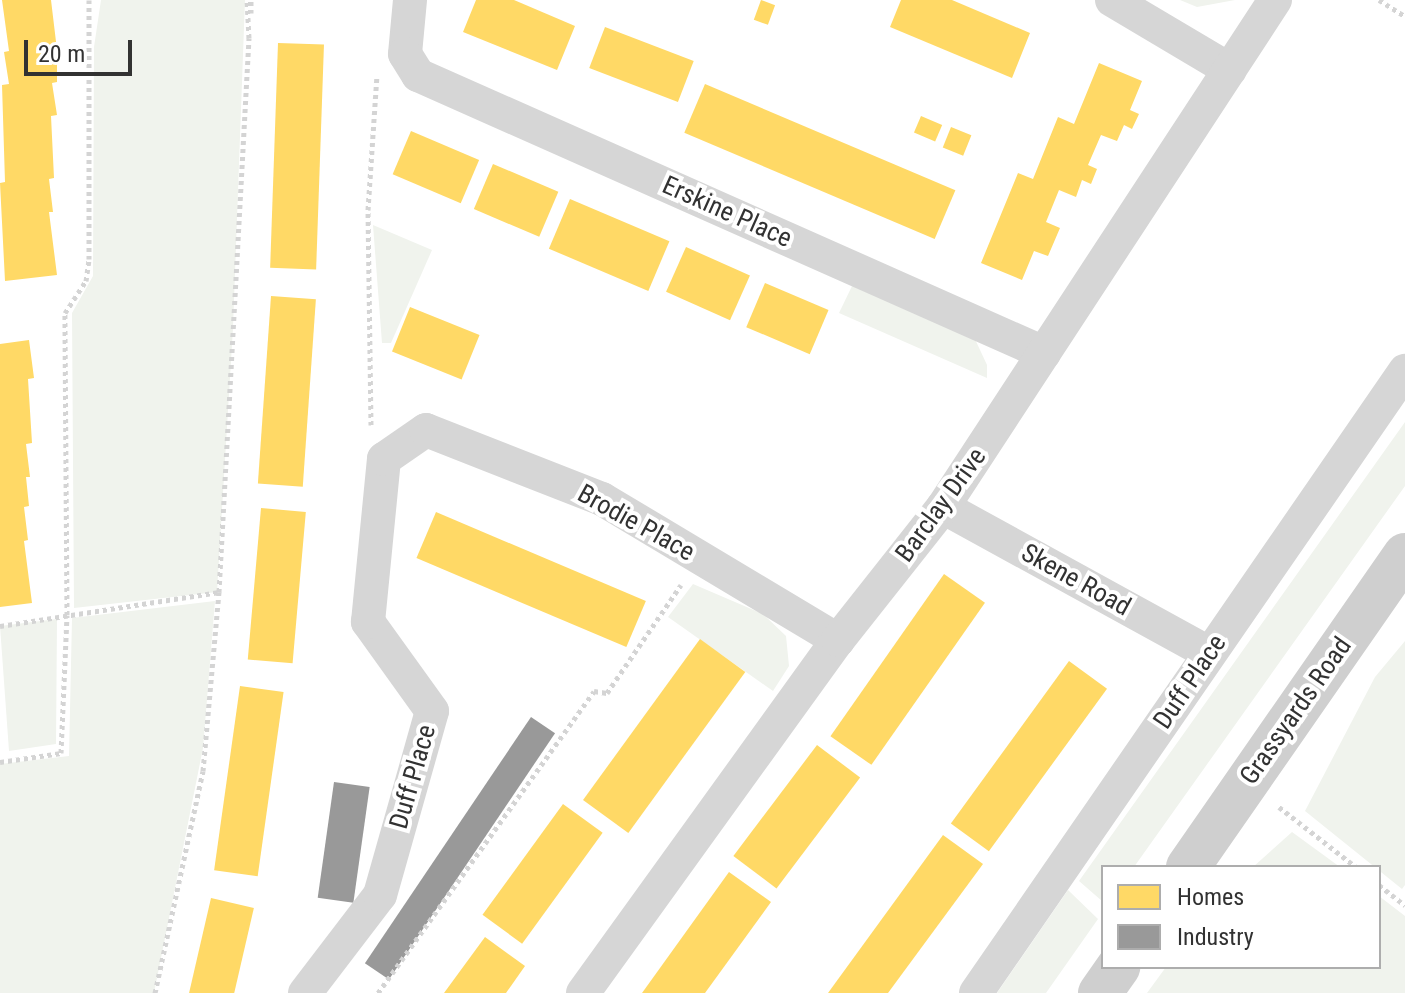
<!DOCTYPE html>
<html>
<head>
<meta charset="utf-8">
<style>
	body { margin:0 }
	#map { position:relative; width:1405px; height:993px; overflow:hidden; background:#fff; font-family:"Roboto Condensed",sans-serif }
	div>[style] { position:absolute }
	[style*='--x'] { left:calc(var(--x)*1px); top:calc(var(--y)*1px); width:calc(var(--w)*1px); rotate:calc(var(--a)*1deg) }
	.green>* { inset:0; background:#f0f3ed }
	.homes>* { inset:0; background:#ffd966; transform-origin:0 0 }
	.industry>* { inset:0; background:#999; transform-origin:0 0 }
	.path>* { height:5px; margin-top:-2.5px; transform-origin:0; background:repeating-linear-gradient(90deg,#d4d4d4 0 4px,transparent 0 8px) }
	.street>* { height:34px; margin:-17px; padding:0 17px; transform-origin:17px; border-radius:17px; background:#d6d6d6 }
	.secondary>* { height:44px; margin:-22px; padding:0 22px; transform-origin:22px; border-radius:22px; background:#cfcfcf }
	span { translate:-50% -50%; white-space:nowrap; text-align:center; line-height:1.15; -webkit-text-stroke:8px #fff; paint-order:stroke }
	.street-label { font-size:26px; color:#323232 }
	.legend { position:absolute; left:1101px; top:865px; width:280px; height:104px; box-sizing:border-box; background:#fff; border:2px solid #adadad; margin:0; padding:10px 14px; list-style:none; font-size:24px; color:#323232 }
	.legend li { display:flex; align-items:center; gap:16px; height:40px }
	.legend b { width:40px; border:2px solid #adadad }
	.scale { position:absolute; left:24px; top:40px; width:108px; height:36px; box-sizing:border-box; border:4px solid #323232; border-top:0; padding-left:10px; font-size:24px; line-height:28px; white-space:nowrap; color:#323232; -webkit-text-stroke:6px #fff; paint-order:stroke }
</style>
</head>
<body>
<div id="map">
	<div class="green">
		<i style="clip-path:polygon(101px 0,245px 0,233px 328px,217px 592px,74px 608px,72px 313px,93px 276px,94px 47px)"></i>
		<i style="clip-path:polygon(1180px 0,1235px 0,1197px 7px)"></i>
		<i style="clip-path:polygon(373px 225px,432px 250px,391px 343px,382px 343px)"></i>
		<i style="clip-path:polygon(853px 284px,974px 337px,987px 365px,987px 378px,839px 313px)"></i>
		<i style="clip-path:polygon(1405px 422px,1405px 486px,1134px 867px,1103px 867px,1102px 901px,1079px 881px)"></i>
		<i style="clip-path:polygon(693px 584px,763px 614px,786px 636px,789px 666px,773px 691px,668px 617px)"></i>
		<i style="clip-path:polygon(215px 601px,203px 748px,154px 993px,0 993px,0 764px,69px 756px,72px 618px)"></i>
		<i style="clip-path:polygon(57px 619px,56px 744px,9px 751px,0 626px)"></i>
		<i style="clip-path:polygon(1405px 641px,1405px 885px,1402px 889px,1305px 811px,1375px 677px)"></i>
		<i style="clip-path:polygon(1292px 832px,1340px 867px,1253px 867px)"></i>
		<i style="clip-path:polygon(1068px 890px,1098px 919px,1046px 993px,997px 993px)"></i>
		<i style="clip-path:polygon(1379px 896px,1405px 916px,1405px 993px,1147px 993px,1166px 967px,1379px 967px)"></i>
	</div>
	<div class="homes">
		<i style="clip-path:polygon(2px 0,51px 0,57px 50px,57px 82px,52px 83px,57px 115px,51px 116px,54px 178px,49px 179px,53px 212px,49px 212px,57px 275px,5px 281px,0 183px,5px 182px,2px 85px,9px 84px,4px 52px,9px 51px)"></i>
		<i style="clip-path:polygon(476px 0,514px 0,575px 26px,557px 70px,463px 32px)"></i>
		<i style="left:761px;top:0;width:15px;height:21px;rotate:20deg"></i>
		<i style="clip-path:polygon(901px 0,952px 0,1030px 33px,1012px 78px,890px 27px)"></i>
		<i style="left:605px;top:27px;width:95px;height:44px;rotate:21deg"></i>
		<i style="left:278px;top:43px;width:46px;height:225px;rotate:2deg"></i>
		<i style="clip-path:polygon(1099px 63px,1142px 81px,1130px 110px,1139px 114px,1132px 129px,1124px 125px,1117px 141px,1101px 135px,1088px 165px,1097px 169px,1091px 184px,1082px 180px,1076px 197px,1059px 190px,1046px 222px,1060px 228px,1048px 256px,1034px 251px,1022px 280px,981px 263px,1018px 173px,1033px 179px,1058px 117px,1074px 124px)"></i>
		<i style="left:705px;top:84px;width:272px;height:53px;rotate:23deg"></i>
		<i style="left:921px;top:116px;width:23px;height:18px;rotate:23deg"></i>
		<i style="left:951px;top:127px;width:22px;height:22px;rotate:22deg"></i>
		<i style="left:411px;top:131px;width:74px;height:47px;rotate:23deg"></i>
		<i style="left:493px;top:164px;width:71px;height:49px;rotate:23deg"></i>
		<i style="left:570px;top:199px;width:108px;height:54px;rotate:23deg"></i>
		<i style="left:686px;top:247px;width:70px;height:49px;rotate:24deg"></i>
		<i style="left:765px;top:283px;width:69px;height:48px;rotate:23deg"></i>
		<i style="left:271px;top:296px;width:45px;height:188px;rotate:4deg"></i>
		<i style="left:410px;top:307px;width:75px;height:48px;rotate:22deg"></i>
		<i style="clip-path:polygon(29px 340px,34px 378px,28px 379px,32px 443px,26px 444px,30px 477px,26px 477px,29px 506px,24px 507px,28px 540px,24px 541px,32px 603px,0 607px,0 344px)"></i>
		<i style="left:261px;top:508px;width:45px;height:152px;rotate:5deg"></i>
		<i style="left:436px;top:512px;width:228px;height:50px;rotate:23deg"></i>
		<i style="left:944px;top:574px;width:50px;height:198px;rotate:35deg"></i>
		<i style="left:700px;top:639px;width:56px;height:199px;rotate:36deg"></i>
		<i style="left:1069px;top:661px;width:47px;height:201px;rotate:36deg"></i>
		<i style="left:240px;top:686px;width:44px;height:186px;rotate:8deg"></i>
		<i style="left:817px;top:745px;width:54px;height:139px;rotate:37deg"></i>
		<i style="left:563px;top:804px;width:49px;height:137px;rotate:36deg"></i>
		<i style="clip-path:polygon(943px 835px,983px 864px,888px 993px,828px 993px)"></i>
		<i style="clip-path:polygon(729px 872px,771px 902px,705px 993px,642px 993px)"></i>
		<i style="left:211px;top:898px;width:44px;height:98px;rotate:13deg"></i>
		<i style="clip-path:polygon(485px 937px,525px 966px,506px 993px,444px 993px)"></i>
	</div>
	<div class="industry">
		<i style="left:531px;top:717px;width:29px;height:297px;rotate:34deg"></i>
		<i style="left:334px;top:782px;width:36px;height:117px;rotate:8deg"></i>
	</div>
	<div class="path">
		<i style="--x:1379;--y:0;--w:31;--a:32"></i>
		<i style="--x:251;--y:13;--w:13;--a:-90"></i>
		<i style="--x:371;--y:425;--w:215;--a:-90.8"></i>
		<i style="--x:368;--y:210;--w:134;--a:-86.2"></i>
		<i style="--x:0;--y:626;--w:222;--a:-8.8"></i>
		<i style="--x:0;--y:762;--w:62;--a:-8.4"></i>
		<i style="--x:61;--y:753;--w:138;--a:-87.5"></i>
		<i style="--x:67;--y:615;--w:302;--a:-90.4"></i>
		<i style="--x:65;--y:313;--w:38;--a:-57"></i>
		<i style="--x:86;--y:281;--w:22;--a:-82"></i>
		<i style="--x:89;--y:259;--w:259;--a:-90"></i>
		<i style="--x:1279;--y:807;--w:98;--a:37.9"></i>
		<i style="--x:1379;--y:885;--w:33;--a:38"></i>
		<i style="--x:155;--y:993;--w:227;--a:-77.8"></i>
		<i style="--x:203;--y:771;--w:180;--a:-84.9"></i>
		<i style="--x:219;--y:592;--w:555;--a:-86.9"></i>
		<i style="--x:249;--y:38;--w:38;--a:-93"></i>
		<i style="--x:378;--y:993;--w:371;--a:-54.4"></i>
		<i style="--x:594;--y:691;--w:13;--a:9"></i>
		<i style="--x:607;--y:693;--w:131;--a:-55.6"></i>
	</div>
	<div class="street">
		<i style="--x:410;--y:0;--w:54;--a:95.3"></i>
		<i style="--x:405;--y:54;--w:25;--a:58"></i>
		<i style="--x:418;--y:75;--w:685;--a:23.95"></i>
		<i style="--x:1112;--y:0;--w:137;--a:30.7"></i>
		<i style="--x:943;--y:507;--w:303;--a:28.8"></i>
		<i style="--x:305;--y:993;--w:123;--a:-52.6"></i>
		<i style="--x:380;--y:895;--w:191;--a:-74.2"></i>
		<i style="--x:432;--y:711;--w:110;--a:-125.7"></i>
		<i style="--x:368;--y:622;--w:164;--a:-84.4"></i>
		<i style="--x:384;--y:459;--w:51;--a:-34.6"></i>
		<i style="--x:426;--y:430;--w:189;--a:21.4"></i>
		<i style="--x:602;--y:499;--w:275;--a:30.9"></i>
		<i style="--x:583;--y:993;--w:435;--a:-54.2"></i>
		<i style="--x:838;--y:640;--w:169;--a:-51.7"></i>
		<i style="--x:943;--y:507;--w:606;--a:-56.78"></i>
		<i style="--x:976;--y:993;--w:756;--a:-55.41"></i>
	</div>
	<div class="secondary">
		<i style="--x:1188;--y:867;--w:380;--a:-55.2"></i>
		<i style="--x:1100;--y:993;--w:32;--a:-55"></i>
	</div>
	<div class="street-label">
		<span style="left:727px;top:212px;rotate:24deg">Erskine Place</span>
		<span style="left:941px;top:505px;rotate:-54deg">Barclay Drive</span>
		<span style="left:636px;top:523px;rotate:29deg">Brodie Place</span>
		<span style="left:1076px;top:580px;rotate:29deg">Skene Road</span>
		<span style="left:1190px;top:682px;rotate:-56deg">Duff Place</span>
		<span style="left:1296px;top:711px;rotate:-55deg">Grassyards Road</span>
		<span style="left:413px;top:777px;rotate:-74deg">Duff Place</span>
	</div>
	<ul class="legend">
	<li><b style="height:22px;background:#ffd966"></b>Homes</li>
	<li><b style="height:22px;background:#999"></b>Industry</li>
	</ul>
	<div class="scale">20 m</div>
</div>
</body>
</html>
